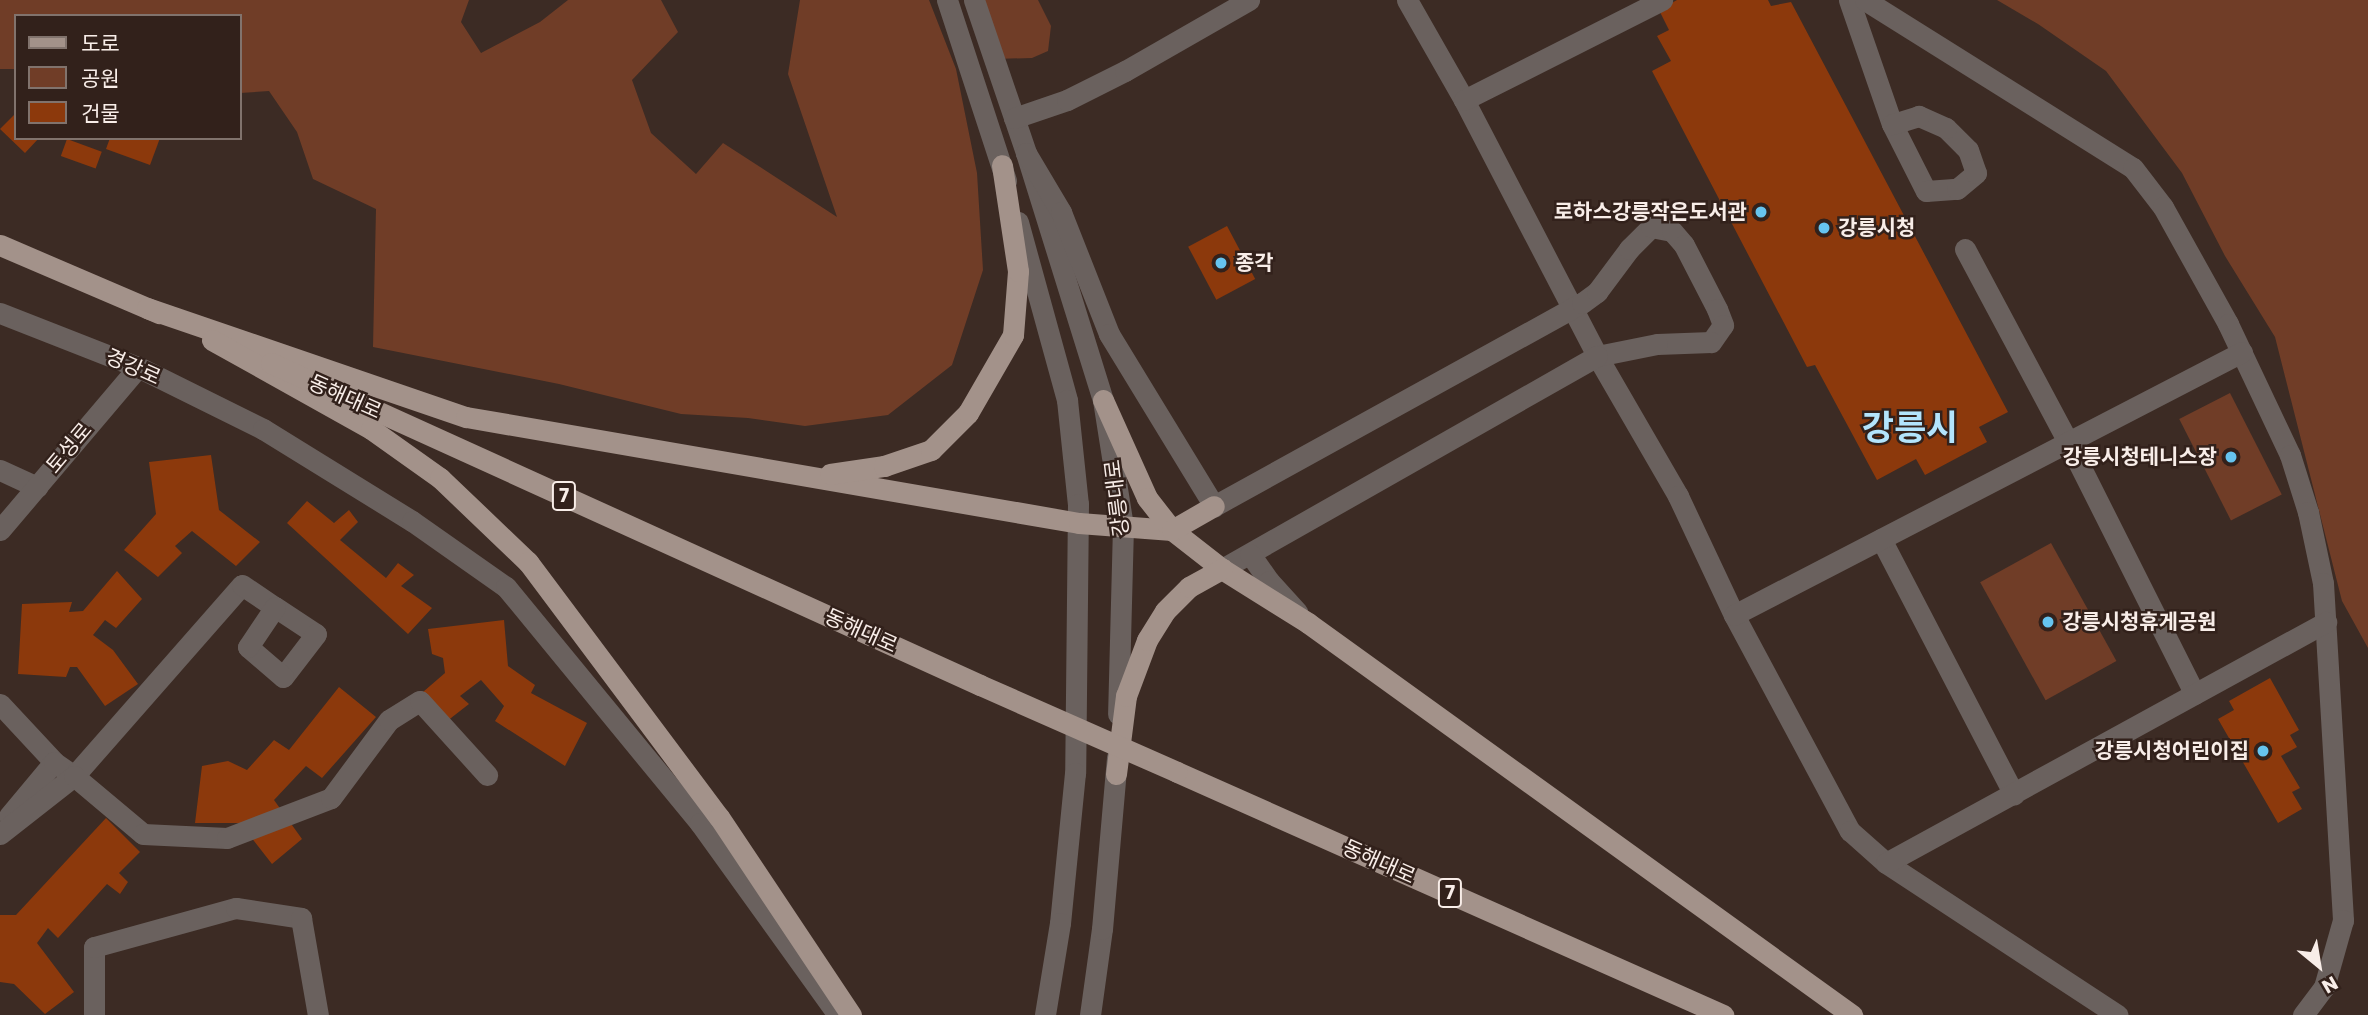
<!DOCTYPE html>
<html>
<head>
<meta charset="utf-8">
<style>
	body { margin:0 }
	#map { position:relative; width:2368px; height:1015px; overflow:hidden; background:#3c2b24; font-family:Poppins,"Noto Sans KR",sans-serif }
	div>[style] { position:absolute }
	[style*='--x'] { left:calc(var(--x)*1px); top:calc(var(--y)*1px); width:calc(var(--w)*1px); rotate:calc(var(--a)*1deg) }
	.green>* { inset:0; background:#703d27; transform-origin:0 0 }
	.building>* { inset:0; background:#8c390c; transform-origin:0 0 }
	.minor>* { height:21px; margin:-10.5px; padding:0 10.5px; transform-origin:10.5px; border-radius:10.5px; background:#6a615e }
	.major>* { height:21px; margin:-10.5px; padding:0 10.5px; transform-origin:10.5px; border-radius:10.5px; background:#a3928a }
	.major-bridge>* { height:21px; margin:-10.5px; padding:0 10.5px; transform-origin:10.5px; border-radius:10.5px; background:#a3928a }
	.dots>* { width:19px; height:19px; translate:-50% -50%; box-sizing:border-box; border:4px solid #32211b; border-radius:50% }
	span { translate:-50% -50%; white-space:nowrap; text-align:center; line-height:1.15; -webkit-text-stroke:5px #32211b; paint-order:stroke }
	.shield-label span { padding:2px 5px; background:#32211b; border:2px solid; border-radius:5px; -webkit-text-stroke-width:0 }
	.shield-label { font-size:19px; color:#f8ede8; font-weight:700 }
	.poi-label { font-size:21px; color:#f8ede8; font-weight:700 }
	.right { translate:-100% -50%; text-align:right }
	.left { translate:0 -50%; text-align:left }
	.street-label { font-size:21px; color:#f8ede8 }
	.town-label { font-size:35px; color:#b3e4fc; font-weight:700 }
	.legend { position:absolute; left:14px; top:14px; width:228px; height:126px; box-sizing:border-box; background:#32211b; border:2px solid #81736d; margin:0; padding:9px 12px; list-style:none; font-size:21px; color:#f8ede8 }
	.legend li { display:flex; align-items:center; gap:14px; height:35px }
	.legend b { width:35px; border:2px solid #81736d }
	.north { position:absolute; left:2284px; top:931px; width:70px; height:70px; -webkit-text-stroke:5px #32211b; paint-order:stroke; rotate:150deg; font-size:19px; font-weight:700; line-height:28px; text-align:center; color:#f8ede8 }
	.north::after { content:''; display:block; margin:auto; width:24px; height:32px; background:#f8ede8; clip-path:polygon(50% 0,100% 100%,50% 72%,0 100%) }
</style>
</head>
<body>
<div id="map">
	<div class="green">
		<i style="clip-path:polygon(0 0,469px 0,461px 22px,481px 53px,540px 22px,568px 0,661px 0,678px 32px,632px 80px,651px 133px,696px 174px,723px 143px,837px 217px,788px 74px,800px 0,929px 0,956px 69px,977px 173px,983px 270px,952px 365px,888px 415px,805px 426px,748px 418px,681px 414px,559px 384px,373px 347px,376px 209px,313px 179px,297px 132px,269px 91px,240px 93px,240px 16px,16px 16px,16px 69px,0 69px)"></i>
		<i style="clip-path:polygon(970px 0,1038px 0,1051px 26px,1048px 51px,1032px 58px,994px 59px)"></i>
		<i style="clip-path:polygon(1997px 0,2368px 0,2368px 648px,2342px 601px,2275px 337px,2225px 256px,2182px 173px,2106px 71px,2038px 24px)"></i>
		<i style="left:2230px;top:393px;width:114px;height:57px;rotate:63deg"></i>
		<i style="left:2051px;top:543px;width:135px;height:81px;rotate:61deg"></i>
	</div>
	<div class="building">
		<i style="clip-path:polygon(1677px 0,1768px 0,1771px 6px,1791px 2px,2008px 412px,1979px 427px,1987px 442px,1925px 475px,1916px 459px,1877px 480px,1815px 365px,1807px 367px,1652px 71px,1671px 61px,1657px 36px,1669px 30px,1659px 10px)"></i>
		<i style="clip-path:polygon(16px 113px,16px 138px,39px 138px,25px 153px,0 129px)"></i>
		<i style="clip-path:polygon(110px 138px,160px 138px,150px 165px,106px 149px)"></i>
		<i style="left:67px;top:139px;width:37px;height:18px;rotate:20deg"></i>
		<i style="left:1227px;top:226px;width:60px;height:44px;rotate:62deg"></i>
		<i style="clip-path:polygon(211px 455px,219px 510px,260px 542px,236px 566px,192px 531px,175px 546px,182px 553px,158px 577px,124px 550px,156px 514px,149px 462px)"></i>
		<i style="clip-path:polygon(307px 501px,334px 523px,349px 510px,358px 522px,340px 540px,386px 578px,398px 563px,414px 575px,401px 586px,432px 608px,408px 634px,287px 523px)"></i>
		<i style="clip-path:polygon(117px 571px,142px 599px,116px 628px,105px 620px,93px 635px,113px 650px,138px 684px,105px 706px,77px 667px,70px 667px,66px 677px,18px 674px,22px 604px,72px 602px,69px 612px,83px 611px)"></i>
		<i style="clip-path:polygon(504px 620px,508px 666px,535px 685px,531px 693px,587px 723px,565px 766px,495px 721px,504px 706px,481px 680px,460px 696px,469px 704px,442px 725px,416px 698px,445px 673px,443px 658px,432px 654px,428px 629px)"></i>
		<i style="clip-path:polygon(2270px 678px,2299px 730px,2290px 735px,2297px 747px,2281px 756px,2300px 788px,2292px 792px,2302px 809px,2278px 823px,2218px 719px,2234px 710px,2229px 701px)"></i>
		<i style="clip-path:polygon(339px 687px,376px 717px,322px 778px,306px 766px,274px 800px,302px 839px,272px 864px,240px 823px,195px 823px,202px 766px,228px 761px,247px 770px,274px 740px,289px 750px)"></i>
		<i style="clip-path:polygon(106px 818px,140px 852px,119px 873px,128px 882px,120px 894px,107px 884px,58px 938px,48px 928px,37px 943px,74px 992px,45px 1014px,14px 984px,0 982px,0 915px,16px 915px)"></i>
	</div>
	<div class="minor">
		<i style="--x:947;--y:0;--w:190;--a:71.9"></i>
		<i style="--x:974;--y:0;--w:162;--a:71.2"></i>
		<i style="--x:1026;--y:153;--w:259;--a:72.7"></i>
		<i style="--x:1103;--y:400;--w:128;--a:81"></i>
		<i style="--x:1123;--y:526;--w:188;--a:91.5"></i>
		<i style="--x:1407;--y:0;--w:115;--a:60.3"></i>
		<i style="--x:1464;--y:100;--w:288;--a:62.5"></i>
		<i style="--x:1597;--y:356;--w:162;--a:59.9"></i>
		<i style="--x:1678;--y:496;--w:132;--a:64.8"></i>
		<i style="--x:1734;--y:615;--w:245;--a:61.8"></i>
		<i style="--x:1850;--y:831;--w:48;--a:41.6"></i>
		<i style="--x:1886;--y:863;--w:277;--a:33.3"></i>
		<i style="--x:1849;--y:0;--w:131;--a:70.9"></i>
		<i style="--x:1892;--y:124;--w:75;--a:63.1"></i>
		<i style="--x:1926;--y:191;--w:31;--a:-4"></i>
		<i style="--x:1957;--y:189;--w:25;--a:-40"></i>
		<i style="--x:1976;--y:173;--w:24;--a:-109"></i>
		<i style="--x:1968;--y:150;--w:31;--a:-135"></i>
		<i style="--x:1946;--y:128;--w:30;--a:-156"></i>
		<i style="--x:1919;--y:116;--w:28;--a:163"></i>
		<i style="--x:1865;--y:0;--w:316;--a:32.1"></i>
		<i style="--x:2133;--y:168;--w:49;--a:52.4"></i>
		<i style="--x:2163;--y:207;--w:134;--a:60.9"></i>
		<i style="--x:2228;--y:324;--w:145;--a:64.7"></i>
		<i style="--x:2290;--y:455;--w:60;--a:72.5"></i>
		<i style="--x:2308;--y:512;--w:73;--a:78.1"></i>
		<i style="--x:2323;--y:583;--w:338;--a:86.6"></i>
		<i style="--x:2343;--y:920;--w:70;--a:105.8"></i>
		<i style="--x:2324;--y:987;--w:35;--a:127"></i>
		<i style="--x:1464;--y:100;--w:222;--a:-26.8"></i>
		<i style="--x:1014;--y:118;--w:56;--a:-18.8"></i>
		<i style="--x:1067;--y:100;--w:65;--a:-26.6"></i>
		<i style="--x:1125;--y:71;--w:143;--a:-29.8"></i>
		<i style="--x:1026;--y:153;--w:69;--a:59.3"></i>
		<i style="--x:1061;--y:212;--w:131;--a:68.5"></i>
		<i style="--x:1109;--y:334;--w:202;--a:58.6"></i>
		<i style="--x:1214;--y:506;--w:420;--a:-28.9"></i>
		<i style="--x:1582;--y:303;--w:19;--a:-36"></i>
		<i style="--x:1597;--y:292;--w:54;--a:-53.3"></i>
		<i style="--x:1629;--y:249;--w:31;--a:-45"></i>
		<i style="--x:1651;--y:227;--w:21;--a:11"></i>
		<i style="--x:1672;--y:231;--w:18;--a:49"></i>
		<i style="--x:1684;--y:245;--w:72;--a:62.7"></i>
		<i style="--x:1717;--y:309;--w:17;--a:69"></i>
		<i style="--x:1723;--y:325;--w:21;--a:125"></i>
		<i style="--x:1711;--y:342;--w:54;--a:177.9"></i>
		<i style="--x:1657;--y:344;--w:61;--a:168.7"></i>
		<i style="--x:1597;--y:356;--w:431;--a:150.4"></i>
		<i style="--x:1018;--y:222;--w:185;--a:74.6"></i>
		<i style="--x:1067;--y:400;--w:105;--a:84"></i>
		<i style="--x:1078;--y:504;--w:269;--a:90.6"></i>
		<i style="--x:1075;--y:773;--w:151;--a:95.7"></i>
		<i style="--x:1060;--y:923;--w:93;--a:99.3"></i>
		<i style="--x:1965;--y:249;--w:219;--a:61.9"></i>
		<i style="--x:2068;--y:442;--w:282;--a:63.3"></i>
		<i style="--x:0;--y:313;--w:148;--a:21.4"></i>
		<i style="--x:138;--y:367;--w:140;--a:26.4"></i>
		<i style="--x:263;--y:429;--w:175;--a:31.7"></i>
		<i style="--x:412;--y:521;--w:115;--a:35.1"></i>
		<i style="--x:506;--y:587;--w:306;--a:50.6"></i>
		<i style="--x:700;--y:823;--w:236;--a:54.3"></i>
		<i style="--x:0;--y:470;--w:41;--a:24.7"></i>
		<i style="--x:0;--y:530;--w:214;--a:-49.7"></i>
		<i style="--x:1881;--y:539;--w:288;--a:62.5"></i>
		<i style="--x:1250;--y:554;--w:33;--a:55"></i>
		<i style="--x:1269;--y:581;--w:42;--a:47.9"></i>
		<i style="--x:1734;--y:615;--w:572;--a:-27.37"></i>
		<i style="--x:0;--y:704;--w:79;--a:47"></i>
		<i style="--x:54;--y:762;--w:70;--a:129.8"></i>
		<i style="--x:54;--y:762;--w:24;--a:35"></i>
		<i style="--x:74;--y:776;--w:254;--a:-48.7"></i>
		<i style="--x:242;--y:585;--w:40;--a:34"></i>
		<i style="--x:275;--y:607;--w:49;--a:33.4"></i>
		<i style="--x:316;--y:634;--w:54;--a:127.5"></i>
		<i style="--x:283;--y:677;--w:46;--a:-139.4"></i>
		<i style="--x:248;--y:647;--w:48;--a:-56"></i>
		<i style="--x:0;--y:834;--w:94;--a:-38.1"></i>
		<i style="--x:74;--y:776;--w:90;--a:40"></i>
		<i style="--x:143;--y:834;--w:84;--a:2.7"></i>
		<i style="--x:227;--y:838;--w:111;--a:-21"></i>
		<i style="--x:331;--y:798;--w:97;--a:-53.4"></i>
		<i style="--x:389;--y:720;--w:36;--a:-32"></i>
		<i style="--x:420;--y:701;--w:100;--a:47.8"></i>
		<i style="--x:1886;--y:863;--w:502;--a:-28.71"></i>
		<i style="--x:94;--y:1015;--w:68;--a:-90"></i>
		<i style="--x:94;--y:947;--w:147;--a:-15.4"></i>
		<i style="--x:236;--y:908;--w:66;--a:8.7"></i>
		<i style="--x:301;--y:918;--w:98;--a:80.1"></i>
		<i style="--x:1090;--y:1015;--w:87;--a:-82.1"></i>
		<i style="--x:1102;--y:929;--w:173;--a:-85"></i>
	</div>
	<div class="major">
		<i style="--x:0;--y:245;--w:173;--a:23.2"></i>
		<i style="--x:147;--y:308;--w:337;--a:18.9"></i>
		<i style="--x:466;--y:417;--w:622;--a:9.81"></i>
		<i style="--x:1079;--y:523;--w:93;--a:4.3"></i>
		<i style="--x:1172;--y:530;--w:63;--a:38"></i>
		<i style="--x:1222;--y:569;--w:102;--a:32.1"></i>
		<i style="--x:1308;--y:623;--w:671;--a:35.78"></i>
		<i style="--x:212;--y:340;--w:182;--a:29.2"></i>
		<i style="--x:371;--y:429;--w:85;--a:35.4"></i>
		<i style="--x:440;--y:478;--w:122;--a:43.7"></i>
		<i style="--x:528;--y:562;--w:319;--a:53.2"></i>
		<i style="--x:719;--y:817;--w:238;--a:56.3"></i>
		<i style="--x:271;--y:363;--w:779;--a:24.43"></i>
		<i style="--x:1103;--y:400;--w:107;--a:65.8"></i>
		<i style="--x:1147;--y:498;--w:41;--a:52"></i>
		<i style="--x:1172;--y:530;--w:48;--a:-29.7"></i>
		<i style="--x:830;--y:474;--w:55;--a:-8.4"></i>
		<i style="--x:884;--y:466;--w:50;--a:-18.8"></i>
		<i style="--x:931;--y:450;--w:52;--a:-45"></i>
		<i style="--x:968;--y:413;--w:90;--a:-60"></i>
		<i style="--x:1013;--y:335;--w:64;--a:-85.5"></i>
		<i style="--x:1018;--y:271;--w:107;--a:-98.6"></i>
		<i style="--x:1177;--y:772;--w:598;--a:23.99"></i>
		<i style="--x:1116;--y:774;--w:79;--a:-82.7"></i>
		<i style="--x:1126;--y:696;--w:60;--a:-69.4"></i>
		<i style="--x:1147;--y:640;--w:34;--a:-58"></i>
		<i style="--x:1165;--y:611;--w:34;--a:-45"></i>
		<i style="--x:1189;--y:587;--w:38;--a:-29"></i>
	</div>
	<div class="major-bridge">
		<i style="--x:980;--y:685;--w:215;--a:23.8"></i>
	</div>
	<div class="dots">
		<i style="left:1761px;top:212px;background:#66c4ef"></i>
		<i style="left:1824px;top:228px;background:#66c4ef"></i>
		<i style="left:1221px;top:263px;background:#66c4ef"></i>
		<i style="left:2231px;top:457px;background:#66c4ef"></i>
		<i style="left:2048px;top:622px;background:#66c4ef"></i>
		<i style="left:2263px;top:751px;background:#66c4ef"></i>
	</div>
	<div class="shield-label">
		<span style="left:564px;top:496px">7</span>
		<span style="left:1450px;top:893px">7</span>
	</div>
	<div class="poi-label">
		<span class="right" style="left:1747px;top:212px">로하스강릉작은도서관</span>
		<span class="left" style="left:1838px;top:228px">강릉시청</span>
		<span class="left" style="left:1235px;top:263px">종각</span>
		<span class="right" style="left:2217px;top:457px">강릉시청테니스장</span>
		<span class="left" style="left:2062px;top:622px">강릉시청휴게공원</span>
		<span class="right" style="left:2249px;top:751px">강릉시청어린이집</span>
	</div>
	<div class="street-label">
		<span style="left:133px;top:367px;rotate:24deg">경강로</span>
		<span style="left:345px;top:397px;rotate:24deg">동해대로</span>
		<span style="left:69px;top:448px;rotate:-50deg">토성로</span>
		<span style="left:1117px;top:498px;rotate:-97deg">강릉대로</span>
		<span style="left:861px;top:631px;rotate:24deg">동해대로</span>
		<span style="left:1379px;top:862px;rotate:24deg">동해대로</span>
	</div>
	<div class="town-label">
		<span style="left:1910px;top:428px">강릉시</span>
	</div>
	<ul class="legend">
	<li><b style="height:9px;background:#a3928a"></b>도로</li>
	<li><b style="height:19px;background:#703d27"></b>공원</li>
	<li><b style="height:19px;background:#8c390c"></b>건물</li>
	</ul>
	<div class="north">N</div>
</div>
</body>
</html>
